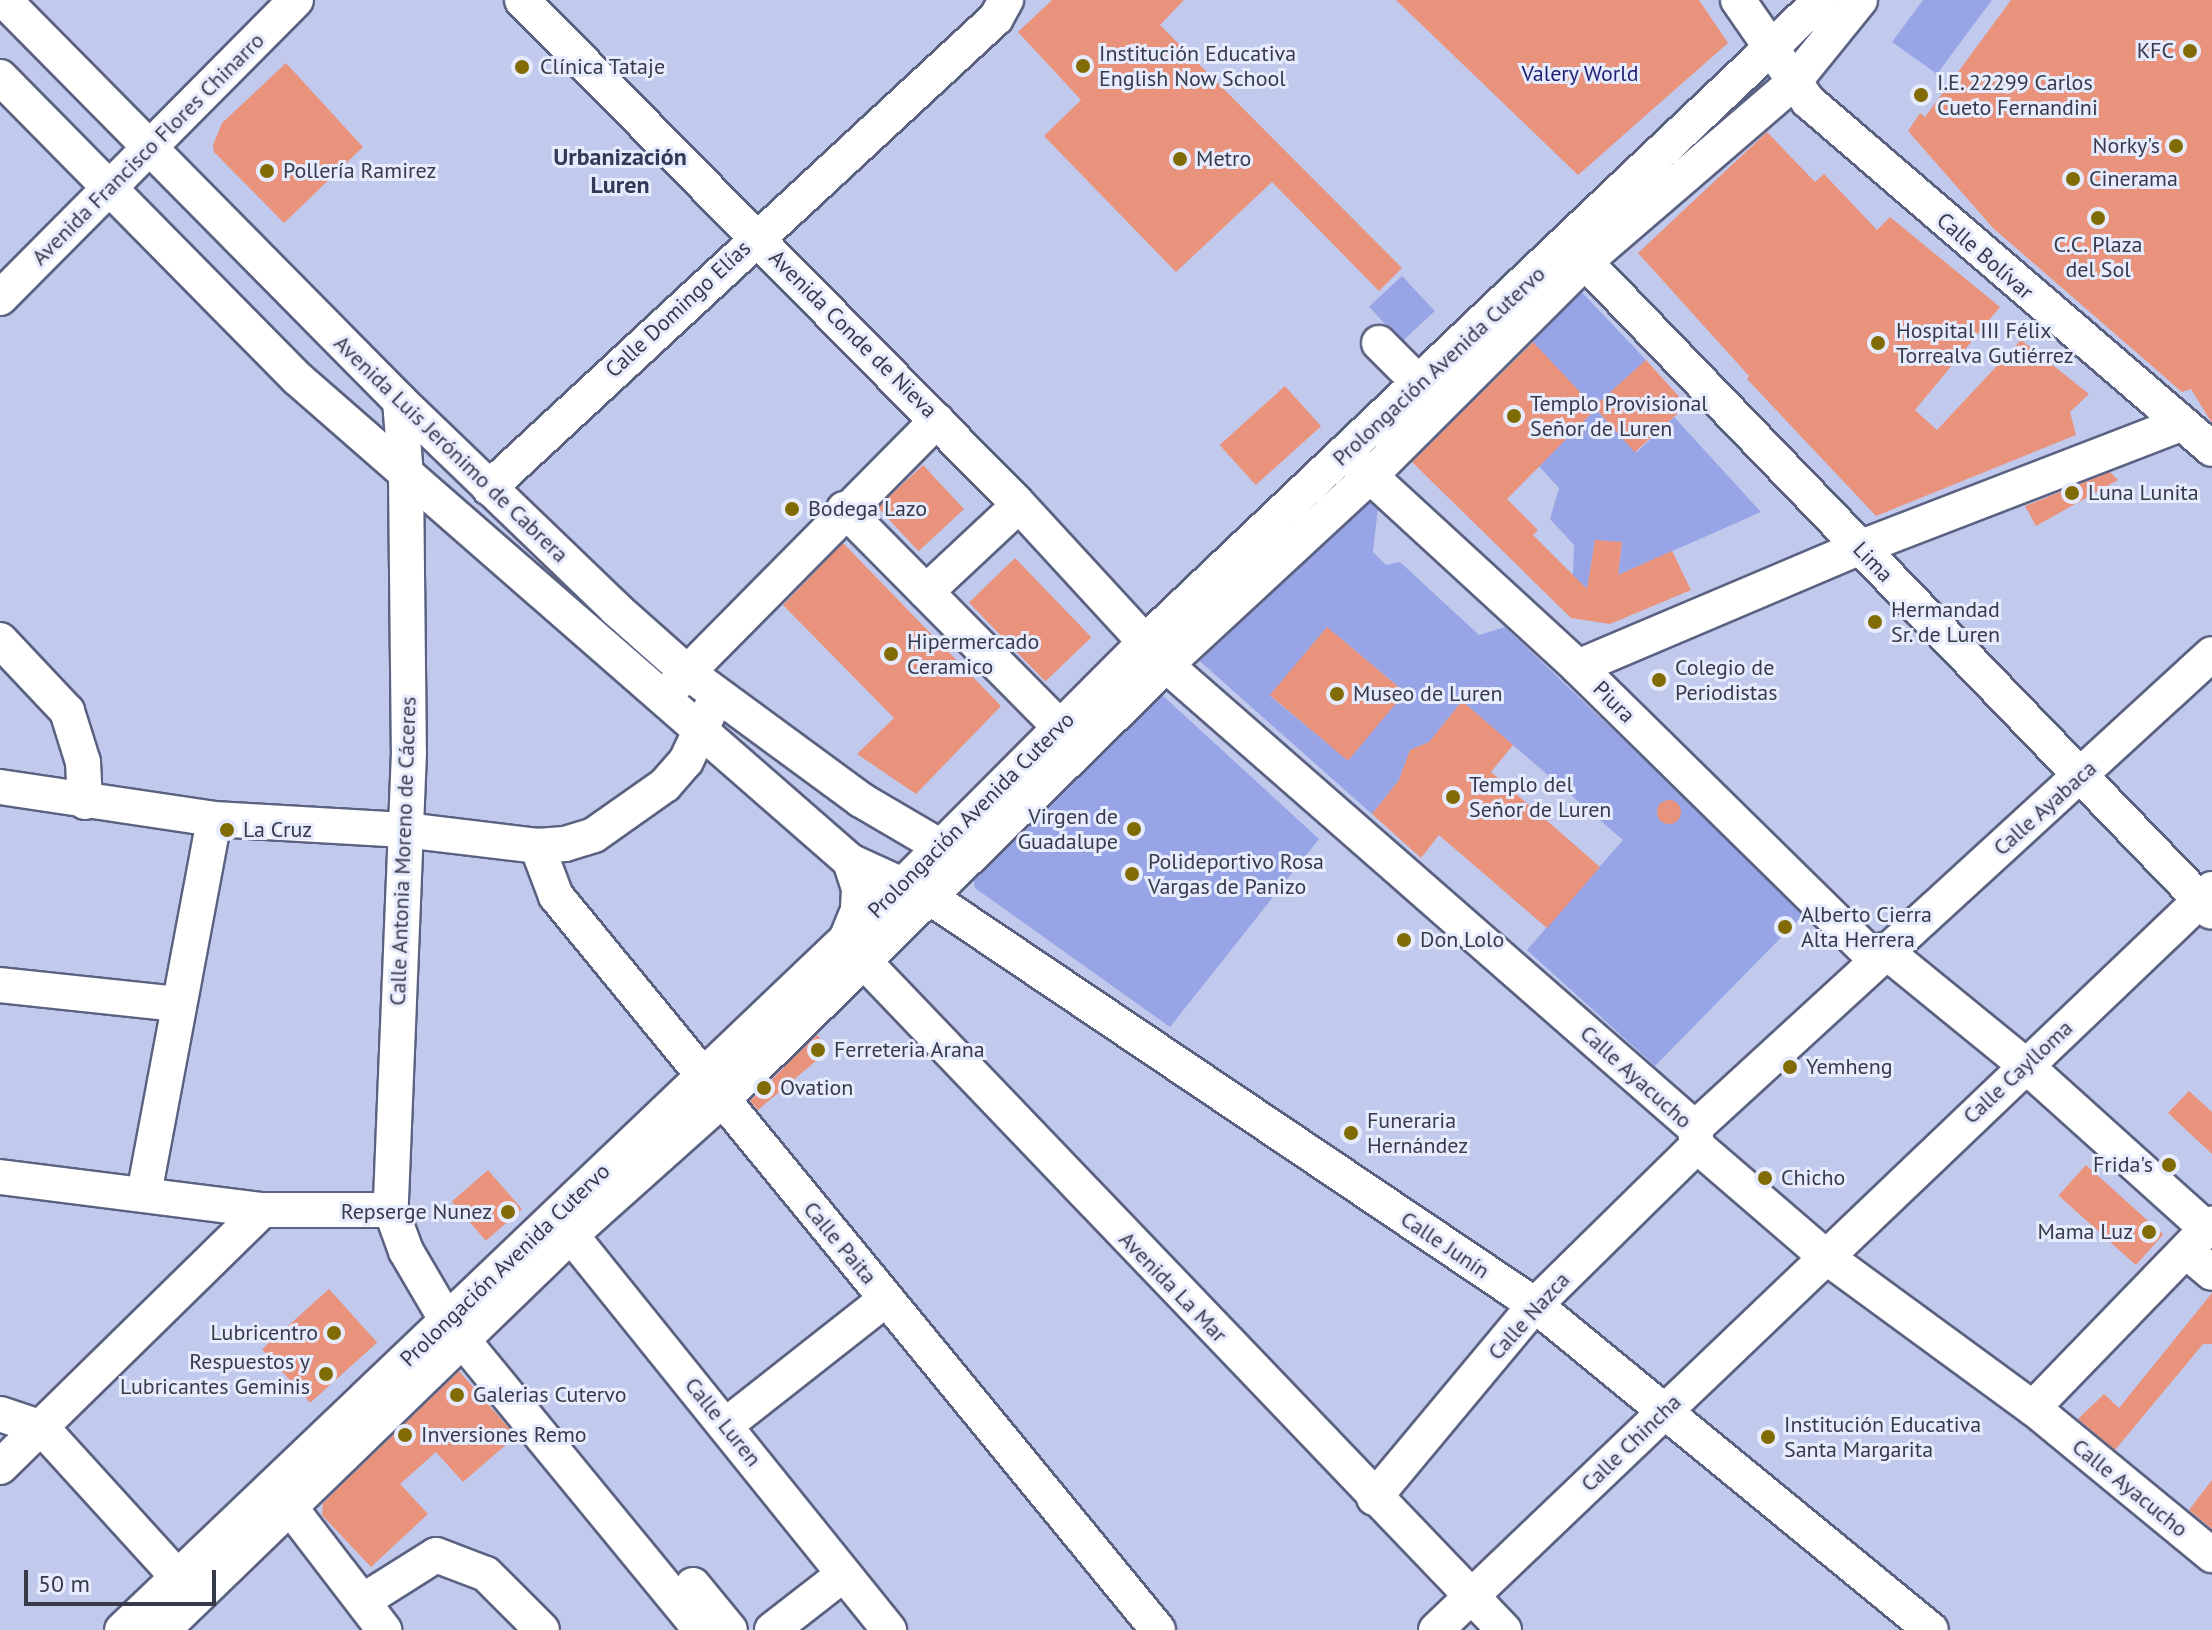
<!DOCTYPE html>
<html>
<head>
<meta charset="utf-8">
<style>
	body { margin:0 }
	#map { position:relative; width:2212px; height:1630px; overflow:hidden; background:#c1c9ed; font-family:"PT Sans",sans-serif }
	div>[style] { position:absolute }
	[style*='--x'] { left:calc(var(--x)*1px); top:calc(var(--y)*1px); width:calc(var(--w)*1px); rotate:calc(var(--a)*1deg) }
	.green>* { inset:0; background:#97a4e6; transform-origin:0 0 }
	.building>* { inset:0; background:#e9937d; transform-origin:0 0 }
	.round { border-radius:50% }
	.roads { filter:drop-shadow(2px 0 #5b6281) drop-shadow(-2px 0 #5b6281) drop-shadow(0 2px #5b6281) drop-shadow(0 -2px #5b6281) }
	.minor>* { height:34px; margin:-17px; padding:0 17px; transform-origin:17px; border-radius:17px; background:#fff }
	.dots>* { width:22px; height:22px; translate:-50% -50%; box-sizing:border-box; border:4px solid #e6ebfd; border-radius:50% }
	span { translate:-50% -50%; white-space:nowrap; text-align:center; line-height:1.15; -webkit-text-stroke:6px #e6ebfd; paint-order:stroke }
	.poi-label { font-size:22px; color:#373a49 }
	.right { translate:-100% -50%; text-align:right }
	.left { translate:0 -50%; text-align:left }
	.park-label { font-size:22px; color:#211f73 }
	.street-label { font-size:22px; color:#373a49 }
	.neighbourhood-label { font-size:24px; color:#343957; font-weight:700 }
	.scale { position:absolute; left:24px; top:1570px; width:192px; height:36px; box-sizing:border-box; border:4px solid #373a49; border-top:0; padding-left:10px; font-size:24px; line-height:28px; white-space:nowrap; color:#373a49; -webkit-text-stroke:6px #e6ebfd; paint-order:stroke }
</style>
</head>
<body>
<div id="map">
	<div class="green">
		<i style="clip-path:polygon(1923px 0,1992px 0,1937px 74px,1892px 42px)"></i>
		<i style="left:1402px;top:276px;width:48px;height:45px;rotate:47deg"></i>
		<i style="clip-path:polygon(1574px 284px,1646px 360px,1596px 410px,1637px 452px,1674px 417px,1761px 512px,1618px 575px,1622px 542px,1595px 540px,1587px 590px,1573px 576px,1574px 545px,1550px 519px,1559px 488px,1539px 466px,1596px 409px,1524px 333px)"></i>
		<i style="clip-path:polygon(evenodd,1368px 498px,1378px 508px,1373px 552px,1386px 565px,1400px 562px,1479px 635px,1505px 627px,1805px 913px,1655px 1066px,1527px 950px,1623px 840px,1462px 701px,1429px 742px,1410px 750px,1399px 780px,1372px 814px,1194px 656px,1368px 498px,1327px 627px,1405px 692px,1348px 760px,1270px 696px,1327px 627px)"></i>
		<i style="clip-path:polygon(1161px 694px,1319px 839px,1170px 1027px,975px 888px,971px 860px)"></i>
	</div>
	<div class="building">
		<i style="clip-path:polygon(1052px 0,1184px 0,1160px 25px,1402px 268px,1379px 291px,1272px 182px,1176px 272px,1044px 136px,1081px 100px,1018px 32px)"></i>
		<i style="clip-path:polygon(1396px 0,1699px 0,1728px 43px,1578px 175px)"></i>
		<i style="clip-path:polygon(2011px 0,2212px 0,2212px 423px,2191px 389px,2182px 392px,1993px 228px,1908px 131px,1920px 113px,1925px 117px)"></i>
		<i style="clip-path:polygon(286px 63px,363px 147px,284px 223px,214px 152px,213px 145px,222px 123px)"></i>
		<i style="clip-path:polygon(1767px 132px,1815px 182px,1824px 174px,1877px 230px,1890px 217px,2000px 307px,1915px 410px,1937px 430px,2021px 340px,2089px 394px,2070px 412px,2076px 435px,1876px 516px,1747px 379px,1749px 376px,1638px 253px)"></i>
		<i style="clip-path:polygon(1533px 342px,1596px 409px,1507px 499px,1538px 530px,1533px 535px,1587px 589px,1595px 540px,1622px 542px,1618px 575px,1672px 551px,1691px 590px,1610px 624px,1571px 618px,1412px 462px)"></i>
		<i style="left:1646px;top:360px;width:61px;height:70px;rotate:48deg"></i>
		<i style="left:1285px;top:386px;width:54px;height:88px;rotate:48deg"></i>
		<i style="left:923px;top:465px;width:60px;height:62px;rotate:47deg"></i>
		<i style="clip-path:polygon(2110px 472px,2118px 480px,2036px 526px,2025px 506px)"></i>
		<i style="clip-path:polygon(843px 543px,1001px 706px,916px 794px,857px 754px,894px 718px,783px 605px)"></i>
		<i style="left:1015px;top:558px;width:110px;height:64px;rotate:46deg"></i>
		<i style="left:1327px;top:627px;width:102px;height:89px;rotate:40deg"></i>
		<i style="clip-path:polygon(1462px 701px,1513px 745px,1491px 772px,1600px 867px,1547px 928px,1439px 835px,1421px 858px,1372px 814px,1399px 780px,1410px 750px,1429px 742px)"></i>
		<i class="round" style="left:1657px;top:800px;width:24px;height:24px"></i>
		<i style="clip-path:polygon(817px 1035px,829px 1050px,758px 1110px,750px 1101px)"></i>
		<i style="clip-path:polygon(2189px 1091px,2212px 1112px,2212px 1154px,2168px 1113px)"></i>
		<i style="left:2086px;top:1165px;width:104px;height:41px;rotate:42deg"></i>
		<i style="left:488px;top:1170px;width:52px;height:48px;rotate:49deg"></i>
		<i style="left:329px;top:1289px;width:72px;height:90px;rotate:48deg"></i>
		<i style="clip-path:polygon(2212px 1293px,2212px 1344px,2203px 1344px,2115px 1450px,2078px 1419px,2104px 1394px,2119px 1408px)"></i>
		<i style="clip-path:polygon(459px 1371px,516px 1436px,463px 1482px,436px 1452px,400px 1484px,428px 1514px,371px 1567px,322px 1515px,323px 1503px)"></i>
		<i style="clip-path:polygon(2212px 1480px,2212px 1529px,2189px 1510px)"></i>
	</div>
	<div class="roads">
		<div class="minor">
			<i style="--x:4;--y:0;--w:564;--a:45.36"></i>
			<i style="--x:400;--y:401;--w:300;--a:43.9"></i>
			<i style="--x:616;--y:609;--w:95;--a:41.6"></i>
			<i style="--x:687;--y:672;--w:216;--a:36.3"></i>
			<i style="--x:861;--y:800;--w:93;--a:30.4"></i>
			<i style="--x:522;--y:0;--w:709;--a:45.46"></i>
			<i style="--x:1019;--y:505;--w:217;--a:47.4"></i>
			<i style="--x:1166;--y:665;--w:703;--a:41.19"></i>
			<i style="--x:1695;--y:1128;--w:18;--a:84"></i>
			<i style="--x:1697;--y:1146;--w:169;--a:40.7"></i>
			<i style="--x:1825;--y:1256;--w:258;--a:36.2"></i>
			<i style="--x:2033;--y:1408;--w:232;--a:39.4"></i>
			<i style="--x:1738;--y:0;--w:123;--a:55.3"></i>
			<i style="--x:1808;--y:101;--w:533;--a:40.74"></i>
			<i style="--x:0;--y:77;--w:424;--a:45.4"></i>
			<i style="--x:298;--y:379;--w:733;--a:41.13"></i>
			<i style="--x:850;--y:861;--w:89;--a:24.6"></i>
			<i style="--x:931;--y:898;--w:728;--a:33.97"></i>
			<i style="--x:1535;--y:1305;--w:512;--a:39.38"></i>
			<i style="--x:1569;--y:245;--w:926;--a:46.05"></i>
			<i style="--x:0;--y:298;--w:420;--a:-45.2"></i>
			<i style="--x:1379;--y:343;--w:55;--a:45"></i>
			<i style="--x:400;--y:401;--w:75;--a:85.4"></i>
			<i style="--x:406;--y:476;--w:276;--a:89.4"></i>
			<i style="--x:409;--y:752;--w:458;--a:92.3"></i>
			<i style="--x:391;--y:1210;--w:44;--a:69.9"></i>
			<i style="--x:406;--y:1251;--w:81;--a:59.6"></i>
			<i style="--x:447;--y:1321;--w:400;--a:50.6"></i>
			<i style="--x:1355;--y:462;--w:303;--a:42.6"></i>
			<i style="--x:1578;--y:667;--w:417;--a:44.5"></i>
			<i style="--x:489;--y:488;--w:691;--a:-42.83"></i>
			<i style="--x:996;--y:18;--w:21;--a:-61"></i>
			<i style="--x:844;--y:509;--w:305;--a:45.3"></i>
			<i style="--x:926;--y:592;--w:127;--a:-43.1"></i>
			<i style="--x:0;--y:640;--w:98;--a:46.7"></i>
			<i style="--x:67;--y:711;--w:53;--a:72.6"></i>
			<i style="--x:83;--y:762;--w:40;--a:87.1"></i>
			<i style="--x:1578;--y:667;--w:305;--a:-23"></i>
			<i style="--x:1859;--y:548;--w:344;--a:-21.1"></i>
			<i style="--x:673;--y:687;--w:375;--a:-45.3"></i>
			<i style="--x:0;--y:787;--w:216;--a:8.5"></i>
			<i style="--x:214;--y:819;--w:191;--a:3.3"></i>
			<i style="--x:405;--y:830;--w:133;--a:6.9"></i>
			<i style="--x:537;--y:846;--w:28;--a:-4"></i>
			<i style="--x:565;--y:844;--w:30;--a:-17"></i>
			<i style="--x:594;--y:835;--w:87;--a:-35.2"></i>
			<i style="--x:665;--y:785;--w:32;--a:-49"></i>
			<i style="--x:686;--y:761;--w:59;--a:-64.7"></i>
			<i style="--x:537;--y:846;--w:53;--a:69.2"></i>
			<i style="--x:556;--y:896;--w:949;--a:50.64"></i>
			<i style="--x:850;--y:861;--w:29;--a:72"></i>
			<i style="--x:859;--y:889;--w:21;--a:93"></i>
			<i style="--x:858;--y:910;--w:32;--a:112"></i>
			<i style="--x:846;--y:940;--w:14;--a:54"></i>
			<i style="--x:854;--y:951;--w:940;--a:46.25"></i>
			<i style="--x:1884;--y:950;--w:182;--a:39.2"></i>
			<i style="--x:2025;--y:1065;--w:245;--a:42"></i>
			<i style="--x:0;--y:985;--w:178;--a:6.1"></i>
			<i style="--x:1695;--y:1128;--w:701;--a:-42.52"></i>
			<i style="--x:0;--y:1177;--w:264;--a:7.2"></i>
			<i style="--x:262;--y:1210;--w:129;--a:0"></i>
			<i style="--x:144;--y:1194;--w:381;--a:-79.4"></i>
			<i style="--x:558;--y:1219;--w:528;--a:51.15"></i>
			<i style="--x:2186;--y:1251;--w:34;--a:40"></i>
			<i style="--x:2033;--y:1408;--w:257;--a:-45.9"></i>
			<i style="--x:0;--y:1414;--w:44;--a:18.4"></i>
			<i style="--x:42;--y:1428;--w:224;--a:47.7"></i>
			<i style="--x:726;--y:1425;--w:204;--a:-38.2"></i>
			<i style="--x:0;--y:1467;--w:367;--a:-44.4"></i>
			<i style="--x:276;--y:1489;--w:178;--a:52.5"></i>
			<i style="--x:1374;--y:1498;--w:251;--a:-50.2"></i>
			<i style="--x:1535;--y:1305;--w:227;--a:-44.5"></i>
			<i style="--x:693;--y:1585;--w:58;--a:50.6"></i>
			<i style="--x:363;--y:1601;--w:86;--a:-32.2"></i>
			<i style="--x:436;--y:1555;--w:53;--a:20.8"></i>
			<i style="--x:486;--y:1574;--w:79;--a:45"></i>
			<i style="--x:122;--y:1630;--w:1081;--a:-43.65"></i>
			<i style="--x:904;--y:884;--w:343;--a:-45.1"></i>
			<i style="--x:1146;--y:641;--w:931;--a:-43.52"></i>
			<i style="--x:163;--y:1630;--w:569;--a:-44.07"></i>
			<i style="--x:572;--y:1234;--w:201;--a:-41.8"></i>
			<i style="--x:722;--y:1100;--w:622;--a:-44.41"></i>
			<i style="--x:1166;--y:665;--w:277;--a:-42.8"></i>
			<i style="--x:1369;--y:477;--w:306;--a:-44.9"></i>
			<i style="--x:1586;--y:261;--w:272;--a:-40.7"></i>
			<i style="--x:1792;--y:84;--w:108;--a:-51"></i>
			<i style="--x:772;--y:1630;--w:91;--a:-37.9"></i>
			<i style="--x:1436;--y:1630;--w:1073;--a:-43.68"></i>
		</div>
	</div>
	<div class="dots">
		<i style="left:2190px;top:51px;background:#806b04"></i>
		<i style="left:1083px;top:66px;background:#806b04"></i>
		<i style="left:522px;top:67px;background:#806b04"></i>
		<i style="left:1921px;top:95px;background:#806b04"></i>
		<i style="left:2176px;top:146px;background:#806b04"></i>
		<i style="left:1180px;top:159px;background:#806b04"></i>
		<i style="left:267px;top:171px;background:#806b04"></i>
		<i style="left:2073px;top:179px;background:#806b04"></i>
		<i style="left:2098px;top:218px;background:#806b04"></i>
		<i style="left:1878px;top:343px;background:#806b04"></i>
		<i style="left:1514px;top:416px;background:#806b04"></i>
		<i style="left:2072px;top:493px;background:#806b04"></i>
		<i style="left:792px;top:509px;background:#806b04"></i>
		<i style="left:1875px;top:622px;background:#806b04"></i>
		<i style="left:891px;top:654px;background:#806b04"></i>
		<i style="left:1659px;top:680px;background:#806b04"></i>
		<i style="left:1337px;top:694px;background:#806b04"></i>
		<i style="left:1453px;top:797px;background:#806b04"></i>
		<i style="left:1134px;top:829px;background:#806b04"></i>
		<i style="left:227px;top:830px;background:#806b04"></i>
		<i style="left:1132px;top:874px;background:#806b04"></i>
		<i style="left:1785px;top:927px;background:#806b04"></i>
		<i style="left:1404px;top:940px;background:#806b04"></i>
		<i style="left:818px;top:1050px;background:#806b04"></i>
		<i style="left:1790px;top:1067px;background:#806b04"></i>
		<i style="left:764px;top:1088px;background:#806b04"></i>
		<i style="left:1351px;top:1133px;background:#806b04"></i>
		<i style="left:2169px;top:1165px;background:#806b04"></i>
		<i style="left:1765px;top:1178px;background:#806b04"></i>
		<i style="left:508px;top:1212px;background:#806b04"></i>
		<i style="left:2149px;top:1232px;background:#806b04"></i>
		<i style="left:334px;top:1333px;background:#806b04"></i>
		<i style="left:326px;top:1374px;background:#806b04"></i>
		<i style="left:457px;top:1395px;background:#806b04"></i>
		<i style="left:405px;top:1435px;background:#806b04"></i>
		<i style="left:1768px;top:1437px;background:#806b04"></i>
	</div>
	<div class="poi-label">
		<span class="right" style="left:2174px;top:51px">KFC</span>
		<span class="left" style="left:1099px;top:66px">Institución Educativa<br>English Now School</span>
		<span class="left" style="left:540px;top:67px">Clínica Tataje</span>
		<span class="left" style="left:1937px;top:95px">I.E. 22299 Carlos<br>Cueto Fernandini</span>
		<span class="right" style="left:2160px;top:146px">Norky's</span>
		<span class="left" style="left:1196px;top:159px">Metro</span>
		<span class="left" style="left:283px;top:171px">Pollería Ramirez</span>
		<span class="left" style="left:2089px;top:179px">Cinerama</span>
		<span style="left:2098px;top:257px">C.C. Plaza<br>del Sol</span>
		<span class="left" style="left:1896px;top:343px">Hospital III Félix<br>Torrealva Gutiérrez</span>
		<span class="left" style="left:1530px;top:416px">Templo Provisional<br>Señor de Luren</span>
		<span class="left" style="left:2088px;top:493px">Luna Lunita</span>
		<span class="left" style="left:808px;top:509px">Bodega Lazo</span>
		<span class="left" style="left:1891px;top:622px">Hermandad<br>Sr. de Luren</span>
		<span class="left" style="left:907px;top:654px">Hipermercado<br>Ceramico</span>
		<span class="left" style="left:1675px;top:680px">Colegio de<br>Periodistas</span>
		<span class="left" style="left:1353px;top:694px">Museo de Luren</span>
		<span class="left" style="left:1469px;top:797px">Templo del<br>Señor de Luren</span>
		<span class="right" style="left:1118px;top:829px">Virgen de<br>Guadalupe</span>
		<span class="left" style="left:243px;top:830px">La Cruz</span>
		<span class="left" style="left:1148px;top:874px">Polideportivo Rosa<br>Vargas de Panizo</span>
		<span class="left" style="left:1801px;top:927px">Alberto Cierra<br>Alta Herrera</span>
		<span class="left" style="left:1420px;top:940px">Don Lolo</span>
		<span class="left" style="left:834px;top:1050px">Ferreteria Arana</span>
		<span class="left" style="left:1806px;top:1067px">Yemheng</span>
		<span class="left" style="left:780px;top:1088px">Ovation</span>
		<span class="left" style="left:1367px;top:1133px">Funeraria<br>Hernández</span>
		<span class="right" style="left:2153px;top:1165px">Frida's</span>
		<span class="left" style="left:1781px;top:1178px">Chicho</span>
		<span class="right" style="left:492px;top:1212px">Repserge Nunez</span>
		<span class="right" style="left:2133px;top:1232px">Mama Luz</span>
		<span class="right" style="left:318px;top:1333px">Lubricentro</span>
		<span class="right" style="left:310px;top:1374px">Respuestos y<br>Lubricantes Geminis</span>
		<span class="left" style="left:473px;top:1395px">Galerias Cutervo</span>
		<span class="left" style="left:1784px;top:1437px">Institución Educativa<br>Santa Margarita</span>
		<span class="left" style="left:421px;top:1435px">Inversiones Remo</span>
	</div>
	<div class="park-label">
		<span style="left:1580px;top:74px">Valery World</span>
	</div>
	<div class="street-label">
		<span style="left:148px;top:149px;rotate:-45deg">Avenida Francisco Flores Chinarro</span>
		<span style="left:1985px;top:256px;rotate:41deg">Calle Bolívar</span>
		<span style="left:678px;top:309px;rotate:-43deg">Calle Domingo Elías</span>
		<span style="left:853px;top:334px;rotate:45deg">Avenida Conde de Nieva</span>
		<span style="left:1439px;top:366px;rotate:-43deg">Prolongación Avenida Cutervo</span>
		<span style="left:451px;top:449px;rotate:44deg">Avenida Luis Jerónimo de Cabrera</span>
		<span style="left:1873px;top:562px;rotate:46deg">Lima</span>
		<span style="left:1614px;top:702px;rotate:45deg">Piura</span>
		<span style="left:2045px;top:808px;rotate:-42deg">Calle Ayabaca</span>
		<span style="left:971px;top:815px;rotate:-45deg">Prolongación Avenida Cutervo</span>
		<span style="left:403px;top:851px;rotate:-88deg">Calle Antonia Moreno de Cáceres</span>
		<span style="left:2018px;top:1072px;rotate:-43deg">Calle Caylloma</span>
		<span style="left:1636px;top:1077px;rotate:42deg">Calle Ayacucho</span>
		<span style="left:840px;top:1243px;rotate:50deg">Calle Paita</span>
		<span style="left:1445px;top:1245px;rotate:34deg">Calle Junín</span>
		<span style="left:505px;top:1265px;rotate:-44deg">Prolongación Avenida Cutervo</span>
		<span style="left:1173px;top:1287px;rotate:46deg">Avenida La Mar</span>
		<span style="left:1529px;top:1316px;rotate:-48deg">Calle Nazca</span>
		<span style="left:723px;top:1422px;rotate:51deg">Calle Luren</span>
		<span style="left:1631px;top:1443px;rotate:-44deg">Calle Chincha</span>
		<span style="left:2130px;top:1488px;rotate:39deg">Calle Ayacucho</span>
	</div>
	<div class="neighbourhood-label">
		<span style="left:620px;top:171px">Urbanización<br>Luren</span>
	</div>
	<div class="scale">50 m</div>
</div>
</body>
</html>
